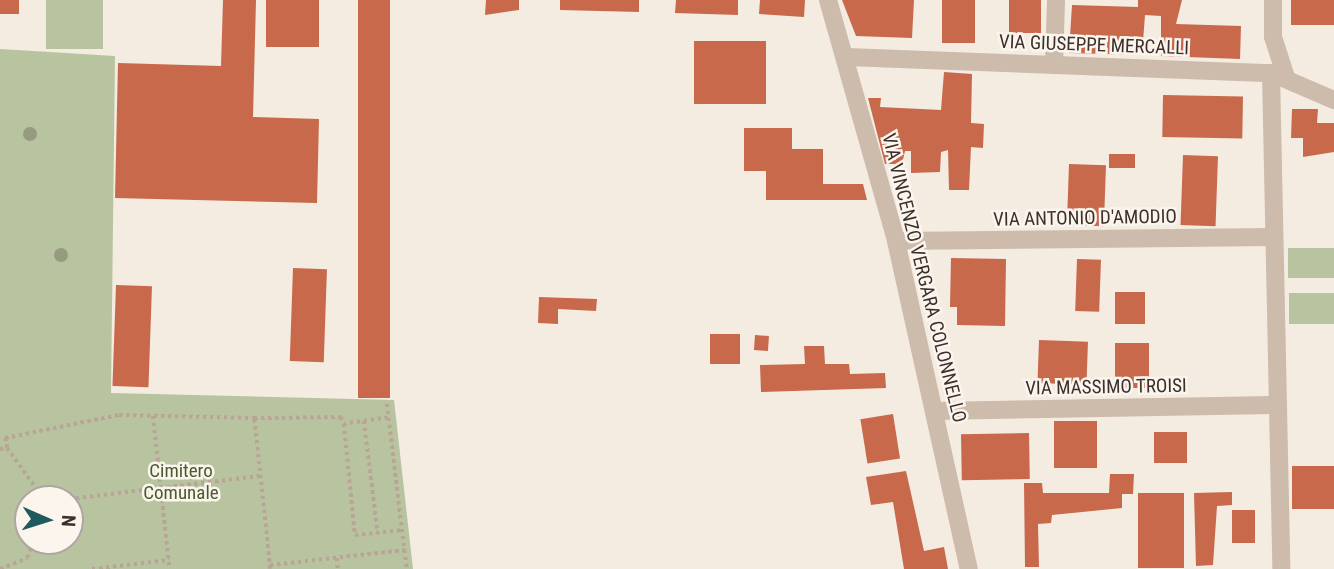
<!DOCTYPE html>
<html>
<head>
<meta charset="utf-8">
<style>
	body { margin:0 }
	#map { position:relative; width:1334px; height:569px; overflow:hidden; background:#f4ebe1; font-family:"Roboto Condensed",sans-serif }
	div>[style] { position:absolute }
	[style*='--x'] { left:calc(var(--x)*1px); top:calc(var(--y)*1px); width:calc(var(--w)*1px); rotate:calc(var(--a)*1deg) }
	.green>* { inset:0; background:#b8c4a0; transform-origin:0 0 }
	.building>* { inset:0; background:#c8694b; transform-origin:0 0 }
	.path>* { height:3.5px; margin-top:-1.75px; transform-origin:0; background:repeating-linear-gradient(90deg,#b9a596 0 3.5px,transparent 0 7px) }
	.minor>* { height:18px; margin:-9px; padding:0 9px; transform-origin:9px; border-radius:9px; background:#cdbbac }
	.trees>* { width:14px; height:14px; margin:-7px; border-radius:50%; background:#969b7f }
	span { translate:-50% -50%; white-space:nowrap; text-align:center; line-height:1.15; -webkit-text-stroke:5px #fbf5ee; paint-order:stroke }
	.street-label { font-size:19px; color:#3b302b }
	.park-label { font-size:19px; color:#4a5a2e }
	.north { position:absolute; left:14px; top:485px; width:70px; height:70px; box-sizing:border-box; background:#fbf5ee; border:2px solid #aea6a0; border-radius:50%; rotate:93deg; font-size:19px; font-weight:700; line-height:28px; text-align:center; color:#3b302b }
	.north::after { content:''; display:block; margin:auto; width:24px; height:32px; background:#1f5a5e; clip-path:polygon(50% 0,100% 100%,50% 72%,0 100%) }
</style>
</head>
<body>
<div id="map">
	<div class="green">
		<i style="left:46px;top:0;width:57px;height:49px"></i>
		<i style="clip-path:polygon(evenodd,0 49px,115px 56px,111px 393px,394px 400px,413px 569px,0 569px,0 49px,28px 499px,70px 499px,70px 541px,28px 541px,28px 499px)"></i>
		<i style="left:1288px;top:248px;width:46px;height:30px"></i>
		<i style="left:1334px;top:293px;width:31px;height:45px;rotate:90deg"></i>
	</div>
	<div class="building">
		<i style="left:0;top:0;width:19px;height:14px"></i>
		<i style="clip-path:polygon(223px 0,256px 0,253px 117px,319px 119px,317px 203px,115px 198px,118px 63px,221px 66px)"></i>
		<i style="left:266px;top:0;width:53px;height:47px"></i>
		<i style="left:358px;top:0;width:32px;height:398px"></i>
		<i style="clip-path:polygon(486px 0,519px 0,519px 10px,485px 15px)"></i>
		<i style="clip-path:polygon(560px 0,639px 0,639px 12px,560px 10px)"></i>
		<i style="clip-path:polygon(676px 0,738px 0,738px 15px,675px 13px)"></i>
		<i style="clip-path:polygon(760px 0,805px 0,804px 17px,759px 14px)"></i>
		<i style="clip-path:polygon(842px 0,914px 0,912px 38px,856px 36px)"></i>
		<i style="left:942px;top:0;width:33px;height:43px"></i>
		<i style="left:1009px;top:0;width:32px;height:33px"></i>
		<i style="clip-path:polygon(1138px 0,1182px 0,1176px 24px,1241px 26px,1240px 59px,1161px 56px,1161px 16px,1145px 15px,1142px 55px,1069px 53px,1072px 5px,1138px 7px)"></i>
		<i style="left:1291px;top:0;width:43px;height:25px"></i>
		<i style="left:694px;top:41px;width:72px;height:63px"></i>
		<i style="clip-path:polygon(944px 72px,972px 74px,971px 123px,984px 124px,983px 148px,971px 147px,969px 190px,949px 190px,948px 150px,941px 152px,940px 172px,911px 173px,911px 151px,905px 151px,902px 164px,885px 164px,868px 98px,881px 98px,880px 107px,941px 110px)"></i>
		<i style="left:1163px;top:95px;width:80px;height:42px;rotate:1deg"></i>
		<i style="clip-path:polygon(1292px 109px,1318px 109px,1317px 123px,1334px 123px,1334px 152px,1303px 157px,1303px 138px,1291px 138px)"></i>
		<i style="clip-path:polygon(744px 128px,792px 128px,792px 149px,823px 149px,823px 184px,863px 184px,867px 200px,766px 200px,766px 171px,744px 171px)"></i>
		<i style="left:1109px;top:154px;width:26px;height:14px"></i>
		<i style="left:1183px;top:155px;width:35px;height:70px;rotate:2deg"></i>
		<i style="left:1069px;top:164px;width:37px;height:61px;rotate:2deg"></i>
		<i style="clip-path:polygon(951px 258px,1006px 259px,1005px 326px,957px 325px,957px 307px,950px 307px)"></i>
		<i style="left:1077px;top:259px;width:24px;height:52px;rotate:2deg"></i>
		<i style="left:293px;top:268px;width:34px;height:93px;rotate:2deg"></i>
		<i style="left:116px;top:285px;width:36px;height:101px;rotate:2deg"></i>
		<i style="left:1115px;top:292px;width:30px;height:32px"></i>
		<i style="clip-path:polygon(539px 297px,597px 299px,596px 311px,558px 309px,558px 324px,538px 323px)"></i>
		<i style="left:710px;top:334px;width:30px;height:30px"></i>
		<i style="left:755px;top:335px;width:14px;height:15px;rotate:4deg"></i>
		<i style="left:1039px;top:340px;width:49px;height:43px;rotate:2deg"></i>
		<i style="left:1115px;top:343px;width:34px;height:45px"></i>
		<i style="clip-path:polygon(804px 346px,824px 346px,825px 364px,849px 364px,850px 374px,885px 373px,886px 388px,761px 392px,760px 365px,805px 364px)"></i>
		<i style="left:893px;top:414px;width:45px;height:33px;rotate:81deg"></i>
		<i style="left:1097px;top:421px;width:47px;height:43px;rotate:90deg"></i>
		<i style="left:1187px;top:432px;width:31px;height:33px;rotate:90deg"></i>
		<i style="left:1029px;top:433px;width:46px;height:68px;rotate:89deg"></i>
		<i style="left:1334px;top:466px;width:43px;height:42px;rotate:90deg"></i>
		<i style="clip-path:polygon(906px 471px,924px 551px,944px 547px,948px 569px,904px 569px,893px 502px,871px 505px,866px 477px)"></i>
		<i style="clip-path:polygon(1110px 474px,1134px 474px,1133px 494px,1122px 494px,1122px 508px,1052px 515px,1051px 523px,1038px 524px,1039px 567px,1025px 567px,1024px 483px,1042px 483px,1043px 493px,1109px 493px)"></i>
		<i style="clip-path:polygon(1232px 492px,1232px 505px,1217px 506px,1213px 565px,1196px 566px,1194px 493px)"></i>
		<i style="left:1138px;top:493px;width:46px;height:75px"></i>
		<i style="left:1232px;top:510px;width:23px;height:33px"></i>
	</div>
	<div class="path">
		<i style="--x:387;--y:404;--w:166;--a:83.1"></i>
		<i style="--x:153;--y:416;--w:154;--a:83.7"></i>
		<i style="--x:388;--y:418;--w:44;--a:172.2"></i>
		<i style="--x:344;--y:424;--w:112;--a:84.3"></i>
		<i style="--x:355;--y:535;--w:47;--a:-6.1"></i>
		<i style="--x:364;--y:421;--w:113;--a:82.9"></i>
		<i style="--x:7;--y:448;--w:10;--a:-101"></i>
		<i style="--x:5;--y:438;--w:116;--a:-11.4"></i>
		<i style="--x:119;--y:415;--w:135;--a:1.3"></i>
		<i style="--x:0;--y:449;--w:7;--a:-8"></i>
		<i style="--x:7;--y:448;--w:63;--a:54"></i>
		<i style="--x:69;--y:499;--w:192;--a:-6.9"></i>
		<i style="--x:337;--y:558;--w:11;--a:85"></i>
		<i style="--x:270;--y:565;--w:136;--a:-6.3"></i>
		<i style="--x:0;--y:569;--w:29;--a:-22"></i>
		<i style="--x:27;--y:558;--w:18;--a:-71"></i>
		<i style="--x:92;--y:569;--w:78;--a:-6.7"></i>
		<i style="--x:270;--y:569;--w:152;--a:-96"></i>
		<i style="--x:254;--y:418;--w:87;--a:-0.7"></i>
		<i style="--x:341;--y:417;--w:8;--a:67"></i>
	</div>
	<div class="minor">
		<i style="--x:828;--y:0;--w:250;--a:74.2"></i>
		<i style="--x:896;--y:241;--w:336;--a:77.5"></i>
		<i style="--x:1273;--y:0;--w:37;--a:90"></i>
		<i style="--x:1273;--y:37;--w:42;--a:72"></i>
		<i style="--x:847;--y:57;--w:424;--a:2.2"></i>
		<i style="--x:1271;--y:73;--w:69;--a:23.2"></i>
		<i style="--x:1054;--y:65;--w:65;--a:-88.2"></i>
		<i style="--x:1271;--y:73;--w:496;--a:88.8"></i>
		<i style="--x:896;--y:241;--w:378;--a:-0.6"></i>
		<i style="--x:935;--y:411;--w:343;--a:-1"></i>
	</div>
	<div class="trees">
		<i style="left:30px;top:134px"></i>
		<i style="left:61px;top:255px"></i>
	</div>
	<div class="street-label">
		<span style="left:1094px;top:45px;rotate:2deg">VIA GIUSEPPE MERCALLI</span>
		<span style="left:1085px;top:218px;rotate:-1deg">VIA ANTONIO D'AMODIO</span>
		<span style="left:924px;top:278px;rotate:76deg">VIA VINCENZO VERGARA COLONNELLO</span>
		<span style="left:1106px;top:387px;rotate:-1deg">VIA MASSIMO TROISI</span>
	</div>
	<div class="park-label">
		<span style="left:181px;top:482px">Cimitero<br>Comunale</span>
	</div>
	<div class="north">N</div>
</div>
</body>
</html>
